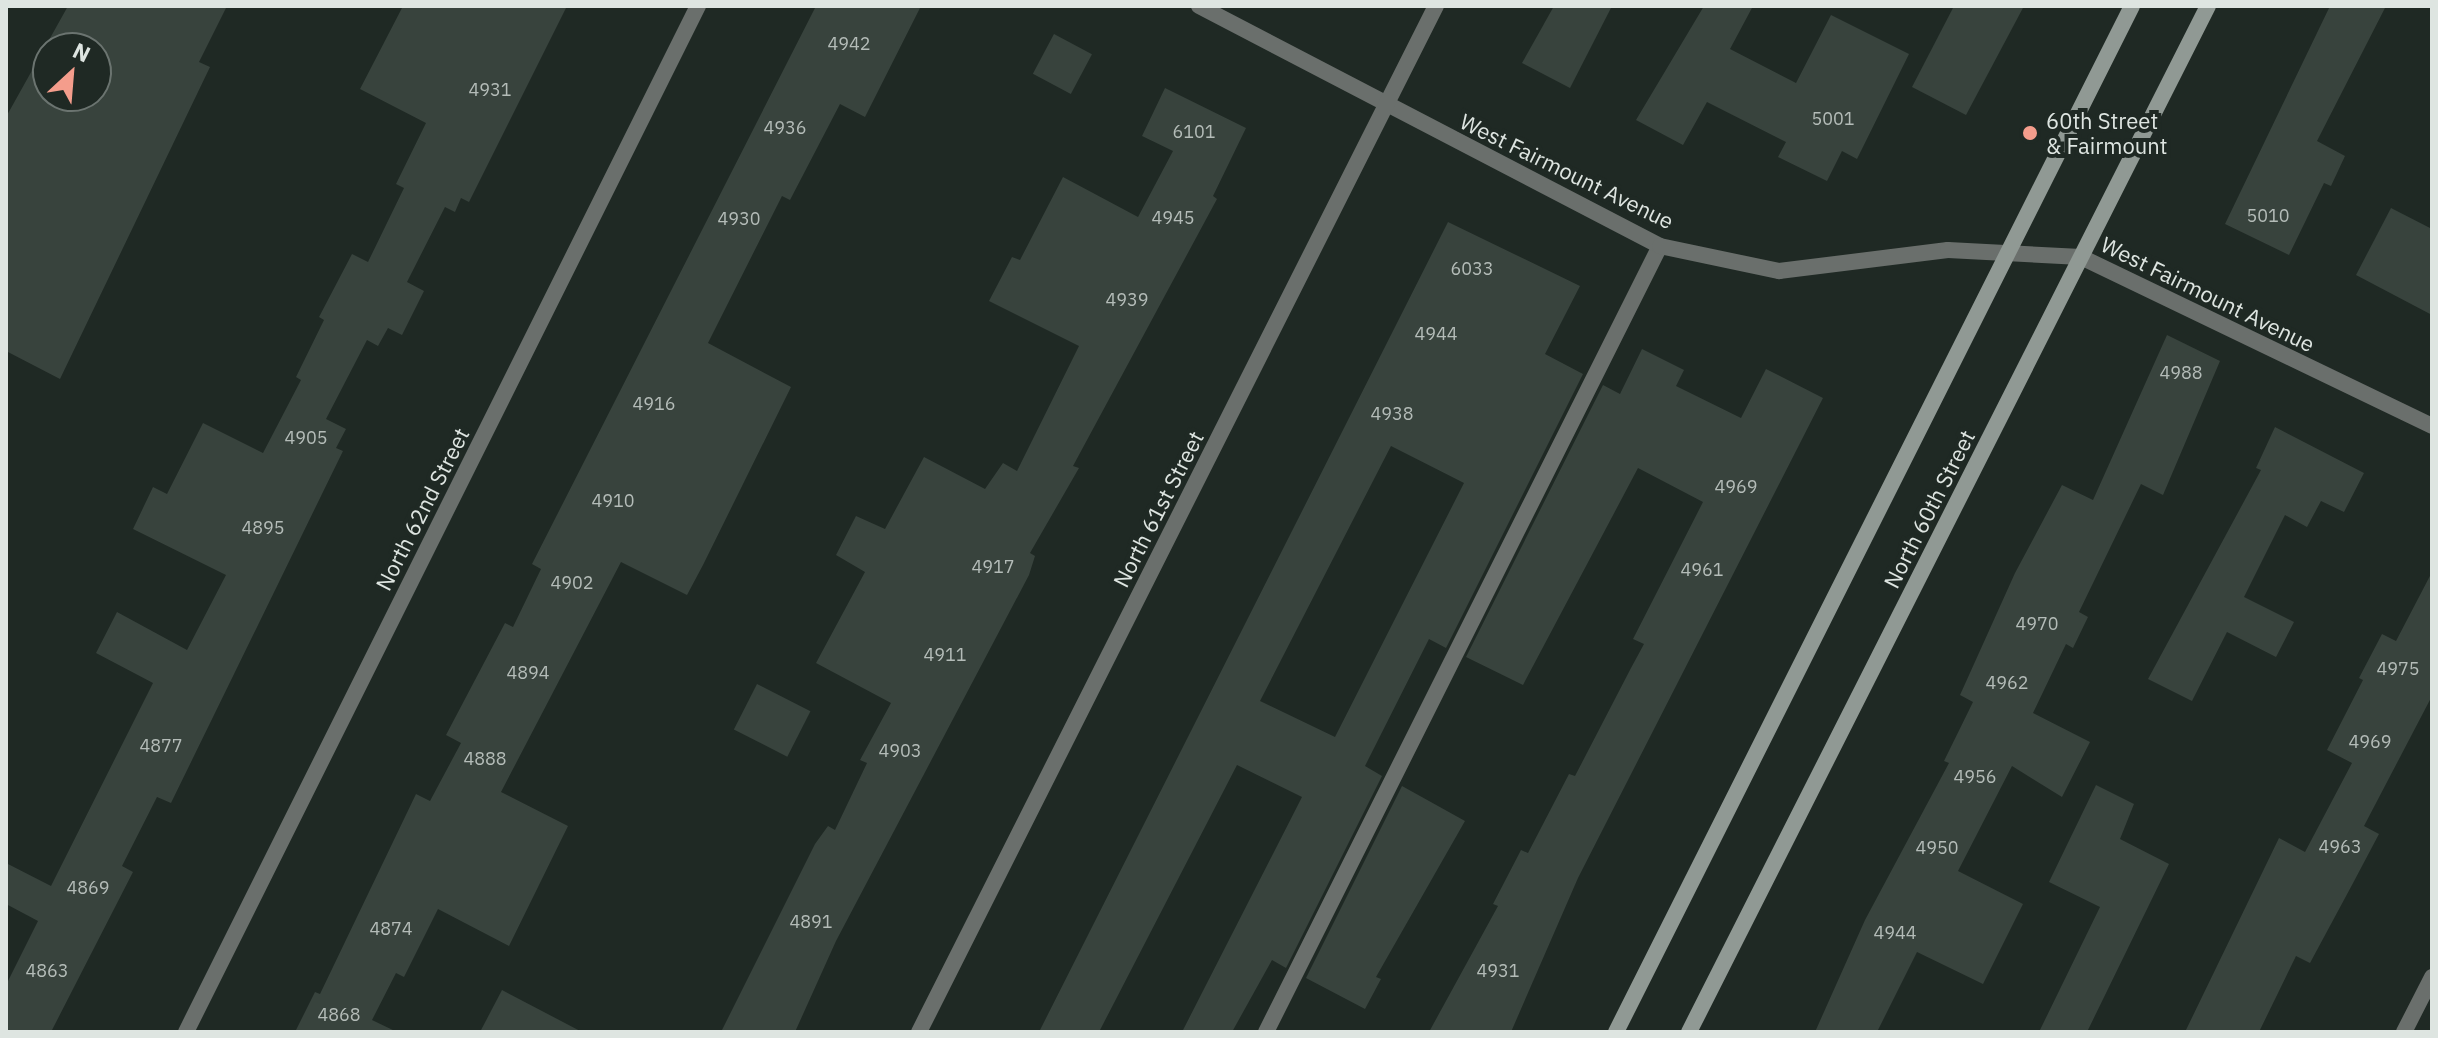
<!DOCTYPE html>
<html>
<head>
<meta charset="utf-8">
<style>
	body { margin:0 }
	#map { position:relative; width:2438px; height:1038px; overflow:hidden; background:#1f2924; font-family:"IBM Plex Sans",sans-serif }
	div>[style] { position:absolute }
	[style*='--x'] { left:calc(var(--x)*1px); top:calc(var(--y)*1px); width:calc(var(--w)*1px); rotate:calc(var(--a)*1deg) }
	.building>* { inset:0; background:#38433d; transform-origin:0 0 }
	.lane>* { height:16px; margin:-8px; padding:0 8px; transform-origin:8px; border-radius:8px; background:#6a6f6c }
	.street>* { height:16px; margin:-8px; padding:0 8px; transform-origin:8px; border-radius:8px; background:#6a6f6c }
	.secondary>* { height:16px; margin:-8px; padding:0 8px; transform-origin:8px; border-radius:8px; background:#909994 }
	.dots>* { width:22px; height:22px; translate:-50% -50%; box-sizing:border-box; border:4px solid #1f2924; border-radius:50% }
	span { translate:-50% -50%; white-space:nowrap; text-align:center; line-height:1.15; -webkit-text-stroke:8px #1f2924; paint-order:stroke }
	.number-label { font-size:18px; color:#b4bcb8 }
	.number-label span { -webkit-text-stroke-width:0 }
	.poi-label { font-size:22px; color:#dee5e1 }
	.left { translate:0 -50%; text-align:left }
	.street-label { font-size:22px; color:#dee5e1 }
	.frame { position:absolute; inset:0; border:8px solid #dee5e1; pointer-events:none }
	.north { position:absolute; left:32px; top:32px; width:80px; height:80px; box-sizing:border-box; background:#1f2924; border:2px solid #6b7470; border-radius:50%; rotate:26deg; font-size:22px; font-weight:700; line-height:32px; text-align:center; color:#dee5e1 }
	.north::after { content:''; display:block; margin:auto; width:28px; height:36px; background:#f49d8c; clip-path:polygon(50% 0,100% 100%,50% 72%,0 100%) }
</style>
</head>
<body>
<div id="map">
	<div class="building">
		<i style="clip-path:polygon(evenodd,68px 6px,227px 6px,199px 62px,210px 67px,60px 379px,6px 351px,6px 117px,68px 6px,48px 48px,96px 48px,96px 96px,48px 96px,48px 48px)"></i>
		<i style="clip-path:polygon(403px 6px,567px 6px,469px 202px,461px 198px,455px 212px,445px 207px,407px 282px,424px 291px,402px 335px,388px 328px,378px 346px,367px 340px,326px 419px,346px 429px,336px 448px,343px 451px,171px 803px,157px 797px,122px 866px,133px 872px,51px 1032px,6px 1032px,6px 985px,38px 921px,6px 904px,6px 863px,51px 886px,153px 683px,96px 653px,117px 612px,187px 650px,226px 575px,133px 529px,153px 487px,167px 494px,203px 423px,263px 453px,301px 380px,296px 377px,324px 320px,319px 317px,352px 254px,368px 262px,404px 188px,396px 184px,426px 123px,360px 89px)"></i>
		<i style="clip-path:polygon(816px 6px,921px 6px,865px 117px,840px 104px,790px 200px,782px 196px,708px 343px,791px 387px,703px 565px,687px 595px,621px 562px,501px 792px,568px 826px,509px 946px,438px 909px,404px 977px,396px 973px,372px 1020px,397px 1032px,295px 1032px,315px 992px,320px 994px,416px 794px,430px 801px,461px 743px,446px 735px,505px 623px,513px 627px,541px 569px,532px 564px)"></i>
		<i style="clip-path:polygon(1554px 6px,1612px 6px,1570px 88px,1522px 63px)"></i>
		<i style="clip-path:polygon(1704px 6px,1753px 6px,1730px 49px,1796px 83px,1831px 15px,1909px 54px,1857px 159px,1842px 151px,1827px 181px,1778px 157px,1786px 142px,1707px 102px,1683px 145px,1636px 120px)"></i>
		<i style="clip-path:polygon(1954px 6px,2024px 6px,1966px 115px,1912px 87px)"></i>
		<i style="clip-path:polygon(2330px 6px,2386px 6px,2317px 141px,2345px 156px,2331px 186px,2324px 183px,2289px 255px,2225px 224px)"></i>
		<i style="left:1054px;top:34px;width:43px;height:45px;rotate:28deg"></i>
		<i style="clip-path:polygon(1165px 88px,1246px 128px,1213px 196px,1217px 199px,1073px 466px,1079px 468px,1030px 553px,1035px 556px,1029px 575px,836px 941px,795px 1032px,721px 1032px,815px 844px,828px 826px,835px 830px,867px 763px,860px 760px,891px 703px,816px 663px,865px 572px,836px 555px,856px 516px,885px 529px,924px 457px,985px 489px,1003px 463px,1017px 471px,1079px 346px,989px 301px,1012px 257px,1020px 260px,1063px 177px,1138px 217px,1173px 151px,1142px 136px)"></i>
		<i style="clip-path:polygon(2391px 208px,2432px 229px,2432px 315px,2356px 275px)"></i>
		<i style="clip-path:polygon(evenodd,1448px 222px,1580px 286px,1545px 354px,1583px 374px,1446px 648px,1429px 639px,1365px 766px,1382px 776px,1286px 968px,1272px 960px,1232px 1032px,1182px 1032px,1302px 797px,1237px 765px,1099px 1032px,1039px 1032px,1448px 222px,1391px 446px,1464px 483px,1335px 737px,1260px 701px,1391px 446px)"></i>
		<i style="clip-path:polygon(2167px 335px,2220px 361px,2163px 495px,2141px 484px,2079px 612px,2088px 617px,2073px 648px,2066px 644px,2033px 713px,2090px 742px,2062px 797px,2012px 766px,1958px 871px,2023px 904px,1983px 984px,1917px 952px,1877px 1032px,1815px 1032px,1865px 920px,1949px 763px,1944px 761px,1973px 702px,1960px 695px,2015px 573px,2062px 485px,2093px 500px)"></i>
		<i style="clip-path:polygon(1642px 349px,1684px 370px,1676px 386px,1741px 418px,1766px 369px,1823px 398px,1578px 878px,1511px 1032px,1429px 1032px,1498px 906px,1493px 904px,1521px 850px,1528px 853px,1569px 774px,1575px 776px,1631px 668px,1644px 644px,1633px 639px,1703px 502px,1638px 468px,1523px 685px,1466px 657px,1603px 385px,1620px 394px)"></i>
		<i style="clip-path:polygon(2275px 427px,2364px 473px,2344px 512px,2321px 501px,2307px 527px,2285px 515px,2244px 597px,2294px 622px,2276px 657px,2227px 632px,2192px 701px,2148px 679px,2261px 470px,2256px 468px)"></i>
		<i style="clip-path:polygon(2432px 572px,2432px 696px,2364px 826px,2379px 834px,2352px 885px,2310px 963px,2296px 956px,2259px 1032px,2185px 1032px,2279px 838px,2305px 852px,2352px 763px,2327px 750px,2363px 680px,2359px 678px,2382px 634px,2396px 641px)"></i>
		<i style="left:757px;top:684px;width:60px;height:51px;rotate:27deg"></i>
		<i style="clip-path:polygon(2096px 785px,2134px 804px,2120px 839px,2169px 864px,2087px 1032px,2039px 1032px,2100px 907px,2049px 882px)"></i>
		<i style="clip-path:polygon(1402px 786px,1465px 821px,1376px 977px,1381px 979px,1365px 1009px,1306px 978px)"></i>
		<i style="clip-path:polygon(502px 990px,582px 1032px,480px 1032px)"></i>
	</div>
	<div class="lane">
		<i style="--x:1266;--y:1032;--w:879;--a:-63.38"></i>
	</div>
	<div class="street">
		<i style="--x:1199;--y:6;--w:520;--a:27.5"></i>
		<i style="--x:1660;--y:246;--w:122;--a:11.9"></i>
		<i style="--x:1779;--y:271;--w:170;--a:-7.1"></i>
		<i style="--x:1948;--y:250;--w:133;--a:3"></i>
		<i style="--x:2081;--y:257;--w:390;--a:25.7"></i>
		<i style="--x:186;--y:1032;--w:1147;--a:-63.48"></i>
		<i style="--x:919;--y:1032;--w:1149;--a:-63.26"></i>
		<i style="--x:2404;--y:1032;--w:62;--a:-63"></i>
	</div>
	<div class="secondary">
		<i style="--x:1616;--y:1032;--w:1148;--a:-63.3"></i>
		<i style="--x:1689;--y:1032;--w:1150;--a:-63.17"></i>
	</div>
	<div class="dots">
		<i style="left:2030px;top:133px;background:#f49d8c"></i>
	</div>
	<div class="number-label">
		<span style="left:849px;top:44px">4942</span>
		<span style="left:490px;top:90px">4931</span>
		<span style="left:1833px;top:119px">5001</span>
		<span style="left:785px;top:128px">4936</span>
		<span style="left:1194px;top:132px">6101</span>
		<span style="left:2268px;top:216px">5010</span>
		<span style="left:1173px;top:218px">4945</span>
		<span style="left:739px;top:219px">4930</span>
		<span style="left:1472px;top:269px">6033</span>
		<span style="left:1127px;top:300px">4939</span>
		<span style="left:1436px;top:334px">4944</span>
		<span style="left:2181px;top:373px">4988</span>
		<span style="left:654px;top:404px">4916</span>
		<span style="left:1392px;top:414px">4938</span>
		<span style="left:306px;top:438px">4905</span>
		<span style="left:1736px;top:487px">4969</span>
		<span style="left:613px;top:501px">4910</span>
		<span style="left:263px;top:528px">4895</span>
		<span style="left:993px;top:567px">4917</span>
		<span style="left:1702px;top:570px">4961</span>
		<span style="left:572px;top:583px">4902</span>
		<span style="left:2037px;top:624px">4970</span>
		<span style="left:945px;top:655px">4911</span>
		<span style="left:2398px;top:669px">4975</span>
		<span style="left:528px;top:673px">4894</span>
		<span style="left:2007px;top:683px">4962</span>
		<span style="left:2370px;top:742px">4969</span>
		<span style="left:161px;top:746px">4877</span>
		<span style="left:900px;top:751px">4903</span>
		<span style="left:485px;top:759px">4888</span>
		<span style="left:1975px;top:777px">4956</span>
		<span style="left:2340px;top:847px">4963</span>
		<span style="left:1937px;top:848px">4950</span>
		<span style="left:88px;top:888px">4869</span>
		<span style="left:811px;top:922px">4891</span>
		<span style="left:391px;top:929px">4874</span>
		<span style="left:1895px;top:933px">4944</span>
		<span style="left:47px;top:971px">4863</span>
		<span style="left:1498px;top:971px">4931</span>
		<span style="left:339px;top:1015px">4868</span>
	</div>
	<div class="poi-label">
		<span class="left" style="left:2046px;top:133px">60th Street<br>&amp; Fairmount</span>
	</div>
	<div class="street-label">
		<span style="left:1567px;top:171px;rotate:26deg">West Fairmount Avenue</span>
		<span style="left:2208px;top:294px;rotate:26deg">West Fairmount Avenue</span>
		<span style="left:422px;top:509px;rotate:-63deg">North 62nd Street</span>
		<span style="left:1158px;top:509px;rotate:-63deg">North 61st Street</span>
		<span style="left:1929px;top:509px;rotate:-63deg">North 60th Street</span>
	</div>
	<div class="frame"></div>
	<div class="north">N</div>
</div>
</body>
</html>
